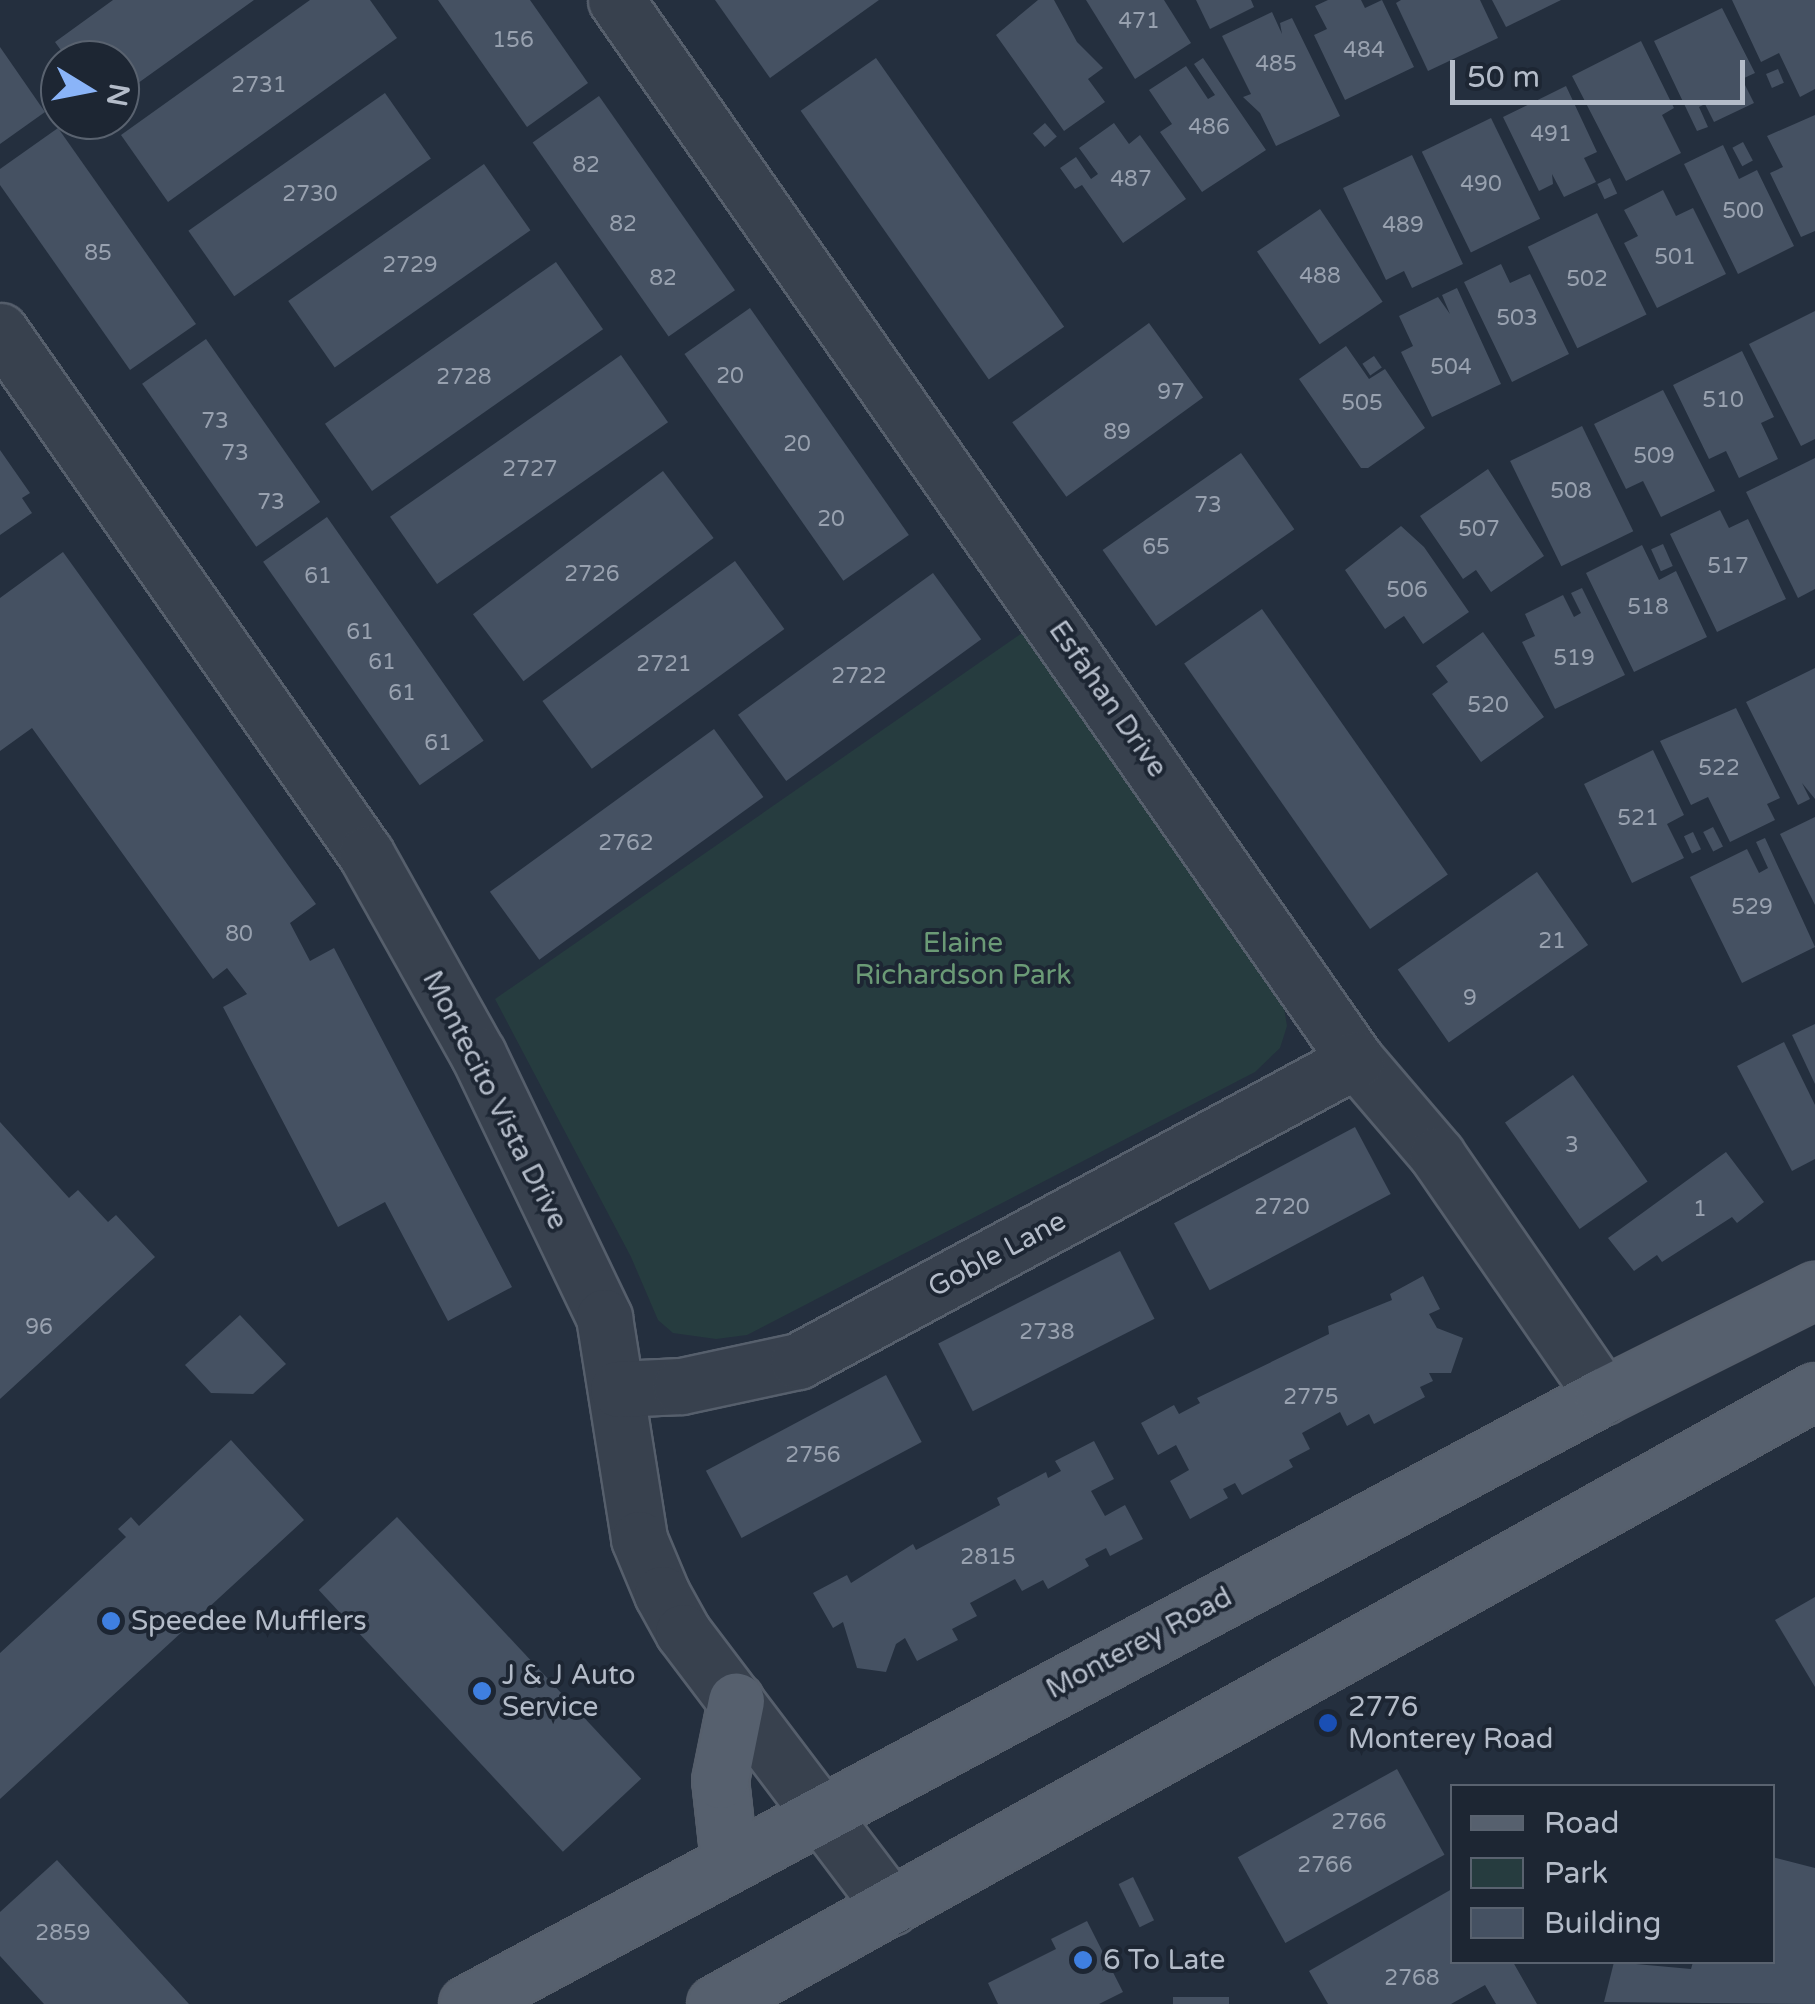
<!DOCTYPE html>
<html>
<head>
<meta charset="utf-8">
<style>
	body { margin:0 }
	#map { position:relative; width:1815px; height:2004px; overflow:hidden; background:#242f3e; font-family:"Varela Round",sans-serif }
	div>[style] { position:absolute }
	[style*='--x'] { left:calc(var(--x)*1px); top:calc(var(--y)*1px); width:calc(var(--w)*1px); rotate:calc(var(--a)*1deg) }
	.green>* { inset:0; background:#263c3f }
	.building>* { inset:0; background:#455162; transform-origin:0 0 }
	.roads { filter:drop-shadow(2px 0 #565f6c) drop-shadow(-2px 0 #565f6c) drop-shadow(0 2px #565f6c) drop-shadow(0 -2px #565f6c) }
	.minor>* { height:55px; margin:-27.5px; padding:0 27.5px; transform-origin:27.5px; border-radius:27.5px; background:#38414e }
	.major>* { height:55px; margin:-27.5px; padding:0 27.5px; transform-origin:27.5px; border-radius:27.5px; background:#56606e }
	.dots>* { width:28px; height:28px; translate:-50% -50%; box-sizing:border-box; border:5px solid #1d2633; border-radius:50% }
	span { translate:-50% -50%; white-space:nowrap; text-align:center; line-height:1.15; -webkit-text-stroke:8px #1d2633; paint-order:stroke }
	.number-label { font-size:22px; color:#98a1af }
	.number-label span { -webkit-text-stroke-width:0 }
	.street-label { font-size:28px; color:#b4bcc9 }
	.park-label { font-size:28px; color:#6b9a76 }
	.poi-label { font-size:28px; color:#b4bcc9 }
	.left { translate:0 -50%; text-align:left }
	.legend { position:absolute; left:1450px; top:1784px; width:325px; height:180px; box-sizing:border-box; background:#1d2633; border:2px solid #59626f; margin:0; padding:12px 18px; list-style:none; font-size:30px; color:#b4bcc9 }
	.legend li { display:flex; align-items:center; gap:20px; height:50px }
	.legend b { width:50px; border:2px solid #59626f }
	.north { position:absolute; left:40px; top:40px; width:100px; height:100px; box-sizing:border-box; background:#1d2633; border:2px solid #59626f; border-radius:50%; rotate:100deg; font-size:28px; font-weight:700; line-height:40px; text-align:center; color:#b4bcc9 }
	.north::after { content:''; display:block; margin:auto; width:35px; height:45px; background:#8ab4f8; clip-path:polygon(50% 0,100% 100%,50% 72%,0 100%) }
	.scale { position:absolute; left:1450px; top:60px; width:295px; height:45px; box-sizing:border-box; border:5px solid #b4bcc9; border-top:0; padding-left:12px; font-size:30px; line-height:35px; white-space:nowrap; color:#b4bcc9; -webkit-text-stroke:8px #1d2633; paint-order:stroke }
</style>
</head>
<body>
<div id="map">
	<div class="green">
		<i style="clip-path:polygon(1025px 631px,1283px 1002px,1287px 1026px,1280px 1048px,1255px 1072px,747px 1335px,716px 1339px,673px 1333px,658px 1320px,631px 1257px,495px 999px)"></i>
	</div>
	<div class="building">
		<i style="clip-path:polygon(113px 0,254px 0,120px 96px,120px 60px,68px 60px,55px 42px)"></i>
		<i style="clip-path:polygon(310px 0,370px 0,397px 38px,168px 202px,121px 135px)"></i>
		<i style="clip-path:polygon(438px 0,530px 0,588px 83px,527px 127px)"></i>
		<i style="clip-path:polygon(715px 0,879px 0,770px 78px)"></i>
		<i style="clip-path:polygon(1038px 0,1054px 0,1077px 42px,1103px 68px,1088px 79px,1105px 102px,1064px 131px,996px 35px)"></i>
		<i style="clip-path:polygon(1086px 0,1164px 0,1191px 43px,1135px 79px)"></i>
		<i style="clip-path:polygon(1196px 0,1251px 0,1254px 7px,1210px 29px)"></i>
		<i style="clip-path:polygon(1328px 0,1361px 0,1365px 8px,1382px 0,1414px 67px,1345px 100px,1314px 35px,1327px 29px,1315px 6px)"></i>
		<i style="clip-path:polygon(1401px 0,1480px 0,1498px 38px,1428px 71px,1396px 3px)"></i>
		<i style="clip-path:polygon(1492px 0,1561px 0,1506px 27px)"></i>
		<i style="clip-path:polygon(1732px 0,1815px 0,1815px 89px,1800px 97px,1779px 53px,1761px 62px)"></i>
		<i style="clip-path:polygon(1722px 8px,1755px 73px,1742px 79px,1754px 103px,1714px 122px,1705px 104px,1699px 107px,1708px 127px,1697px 131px,1654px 41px)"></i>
		<i style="clip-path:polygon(1272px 12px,1282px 34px,1280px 23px,1292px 18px,1340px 116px,1276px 146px,1260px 113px,1243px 97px,1251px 94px,1222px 36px)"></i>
		<i style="clip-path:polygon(1641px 41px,1674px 108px,1662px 115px,1681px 153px,1626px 181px,1572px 76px)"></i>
		<i style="clip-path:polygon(0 47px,45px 112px,0 144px)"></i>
		<i style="left:876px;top:58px;width:328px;height:92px;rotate:55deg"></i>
		<i style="clip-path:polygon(1203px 58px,1266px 150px,1202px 192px,1160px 132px,1172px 124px,1149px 90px,1186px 66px,1208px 99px,1215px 95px,1194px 64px)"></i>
		<i style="left:1778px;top:69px;width:15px;height:13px;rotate:67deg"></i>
		<i style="clip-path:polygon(1566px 86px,1597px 152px,1584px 158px,1596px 182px,1564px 197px,1552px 174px,1553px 184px,1539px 191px,1503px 117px)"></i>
		<i style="left:385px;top:93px;width:80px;height:240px;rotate:55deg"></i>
		<i style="left:599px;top:96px;width:237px;height:81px;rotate:55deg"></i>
		<i style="clip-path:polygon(1815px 115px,1815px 231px,1801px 237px,1770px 173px,1783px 167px,1767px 136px)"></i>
		<i style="left:1491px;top:118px;width:112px;height:77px;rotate:64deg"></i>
		<i style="left:1045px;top:123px;width:18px;height:16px;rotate:49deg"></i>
		<i style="clip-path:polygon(1114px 123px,1129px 144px,1140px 135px,1186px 199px,1123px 243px,1082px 185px,1075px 189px,1060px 168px,1076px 157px,1091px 179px,1098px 174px,1079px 148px)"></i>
		<i style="clip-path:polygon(58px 128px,196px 324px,130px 370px,0 185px,0 169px)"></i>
		<i style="left:1743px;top:142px;width:21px;height:12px;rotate:62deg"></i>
		<i style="clip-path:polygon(1723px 145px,1739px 179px,1757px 170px,1794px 246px,1738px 274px,1684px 164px)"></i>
		<i style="clip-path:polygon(1412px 155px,1463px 264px,1412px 288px,1404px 271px,1386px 280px,1343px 188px)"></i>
		<i style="left:484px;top:164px;width:81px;height:239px;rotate:55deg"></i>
		<i style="left:1610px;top:178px;width:17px;height:14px;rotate:65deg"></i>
		<i style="clip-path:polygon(1663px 190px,1676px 216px,1693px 208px,1726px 274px,1657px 308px,1624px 243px,1638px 236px,1624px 210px)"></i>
		<i style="left:1320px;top:209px;width:112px;height:76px;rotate:56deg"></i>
		<i style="left:1597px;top:213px;width:113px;height:77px;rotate:64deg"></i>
		<i style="left:556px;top:262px;width:82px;height:282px;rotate:55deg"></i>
		<i style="clip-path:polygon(1501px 264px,1510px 283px,1530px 274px,1569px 354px,1512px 382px,1464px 282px)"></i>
		<i style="clip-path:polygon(1457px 288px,1501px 384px,1432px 417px,1401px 352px,1413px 346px,1399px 316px,1438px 297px,1450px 314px,1442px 295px)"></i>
		<i style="left:750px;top:308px;width:277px;height:80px;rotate:55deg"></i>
		<i style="clip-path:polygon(1815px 311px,1815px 439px,1801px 446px,1749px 344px)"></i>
		<i style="left:1149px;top:323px;width:92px;height:169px;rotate:54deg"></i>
		<i style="left:206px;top:339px;width:199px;height:78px;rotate:55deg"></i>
		<i style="clip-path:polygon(1346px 346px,1369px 379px,1385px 369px,1425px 428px,1368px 468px,1361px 468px,1299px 379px)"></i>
		<i style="clip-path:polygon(1742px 351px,1774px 417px,1761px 423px,1778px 459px,1739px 478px,1726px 451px,1709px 459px,1673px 385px)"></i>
		<i style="left:621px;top:355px;width:82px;height:282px;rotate:55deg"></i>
		<i style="left:1374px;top:356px;width:14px;height:14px;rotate:56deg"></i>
		<i style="clip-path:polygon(1663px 390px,1715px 491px,1661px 517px,1643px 481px,1626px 489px,1594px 424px)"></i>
		<i style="left:1582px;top:426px;width:117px;height:80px;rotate:64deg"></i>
		<i style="clip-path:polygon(0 450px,30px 493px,22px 498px,32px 513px,0 535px)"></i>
		<i style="left:1241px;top:453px;width:93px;height:169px;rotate:55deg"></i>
		<i style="clip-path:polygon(1815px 458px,1815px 589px,1798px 598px,1746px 492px)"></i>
		<i style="clip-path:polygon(1488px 469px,1544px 556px,1491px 592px,1476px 570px,1463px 579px,1420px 516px)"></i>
		<i style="left:663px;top:471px;width:84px;height:238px;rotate:53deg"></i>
		<i style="clip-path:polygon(1720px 510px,1729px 528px,1748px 519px,1786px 599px,1717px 632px,1670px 534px)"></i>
		<i style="left:327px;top:517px;width:273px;height:78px;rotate:55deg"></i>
		<i style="clip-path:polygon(1401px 526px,1424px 547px,1469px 612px,1423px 644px,1404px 616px,1385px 629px,1345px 570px)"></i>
		<i style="left:1663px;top:544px;width:24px;height:13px;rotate:66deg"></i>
		<i style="clip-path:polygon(1642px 545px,1659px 580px,1676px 571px,1707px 637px,1634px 672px,1586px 573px)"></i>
		<i style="clip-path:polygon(63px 552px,316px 904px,290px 923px,310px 961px,334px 948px,512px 1287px,448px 1321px,385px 1202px,338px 1227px,223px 1007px,247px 994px,227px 968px,213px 979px,32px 728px,0 751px,0 598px)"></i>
		<i style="left:735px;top:561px;width:84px;height:238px;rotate:54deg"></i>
		<i style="left:933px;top:573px;width:82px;height:241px;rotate:54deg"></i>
		<i style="clip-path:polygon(1582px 588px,1625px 675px,1555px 709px,1522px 642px,1535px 636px,1525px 614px,1563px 595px,1574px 617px,1581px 613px,1571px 593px)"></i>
		<i style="left:1262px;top:609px;width:324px;height:95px;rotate:55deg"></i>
		<i style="clip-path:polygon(1483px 632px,1544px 717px,1481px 762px,1432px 694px,1448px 682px,1436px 666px)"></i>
		<i style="clip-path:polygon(1815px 668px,1815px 799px,1802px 783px,1810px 799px,1798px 805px,1746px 702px)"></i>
		<i style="clip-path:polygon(1736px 708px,1780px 798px,1767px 804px,1775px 820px,1730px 842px,1708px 797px,1691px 805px,1660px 741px)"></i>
		<i style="left:714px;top:729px;width:84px;height:277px;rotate:54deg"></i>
		<i style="clip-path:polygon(1653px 750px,1684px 815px,1667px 824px,1684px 858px,1632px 883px,1584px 784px)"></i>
		<i style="clip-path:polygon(1815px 817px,1815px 905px,1780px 834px)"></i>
		<i style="left:1713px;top:827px;width:22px;height:11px;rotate:63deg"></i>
		<i style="left:1693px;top:832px;width:19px;height:10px;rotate:65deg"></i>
		<i style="clip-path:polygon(1765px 838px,1815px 947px,1742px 983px,1690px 877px,1747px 849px,1759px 873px,1768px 868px,1756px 842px)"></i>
		<i style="left:1537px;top:872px;width:89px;height:170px;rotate:55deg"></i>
		<i style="clip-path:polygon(1815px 1024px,1815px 1084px,1792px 1035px)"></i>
		<i style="clip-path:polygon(1784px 1042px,1815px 1105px,1815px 1159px,1792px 1171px,1737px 1066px)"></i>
		<i style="left:1573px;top:1075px;width:130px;height:83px;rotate:55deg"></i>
		<i style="clip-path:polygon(0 1122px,69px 1198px,78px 1190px,108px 1222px,116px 1215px,155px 1257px,0 1399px)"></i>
		<i style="left:1355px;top:1127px;width:76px;height:205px;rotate:62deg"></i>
		<i style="clip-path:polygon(1726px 1152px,1764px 1202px,1737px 1223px,1732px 1217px,1662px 1262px,1657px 1255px,1634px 1271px,1608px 1238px)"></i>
		<i style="left:1120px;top:1251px;width:76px;height:204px;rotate:63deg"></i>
		<i style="clip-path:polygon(1423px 1276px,1440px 1309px,1429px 1314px,1437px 1328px,1463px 1338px,1451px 1373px,1429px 1373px,1433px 1381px,1420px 1387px,1425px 1397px,1374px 1424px,1369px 1414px,1347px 1426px,1340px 1412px,1302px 1433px,1310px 1449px,1289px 1460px,1293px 1467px,1242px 1495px,1235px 1483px,1223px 1489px,1228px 1498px,1190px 1519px,1170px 1481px,1189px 1470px,1176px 1445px,1158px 1455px,1141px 1423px,1174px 1405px,1179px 1414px,1200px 1403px,1197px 1398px,1329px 1334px,1328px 1326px,1392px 1300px,1390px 1294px)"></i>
		<i style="clip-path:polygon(240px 1315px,286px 1364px,253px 1394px,211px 1393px,185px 1365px)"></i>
		<i style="left:886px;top:1375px;width:76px;height:204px;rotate:62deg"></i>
		<i style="clip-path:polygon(231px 1440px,304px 1520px,0 1799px,0 1653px,126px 1537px,118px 1529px,131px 1517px,139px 1526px)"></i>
		<i style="clip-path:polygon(1094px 1441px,1114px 1479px,1091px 1491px,1105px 1516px,1125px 1505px,1143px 1539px,1110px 1556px,1106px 1548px,1085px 1559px,1089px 1566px,1048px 1589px,1043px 1580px,1022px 1591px,1015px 1579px,970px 1603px,977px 1616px,952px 1629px,958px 1640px,917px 1661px,905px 1638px,896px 1644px,886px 1672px,857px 1668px,843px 1622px,833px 1628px,813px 1593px,847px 1575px,851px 1583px,913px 1544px,916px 1550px,1000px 1505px,997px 1498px,1046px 1472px,1048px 1478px,1061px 1471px,1055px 1461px)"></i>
		<i style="left:397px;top:1517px;width:358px;height:107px;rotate:47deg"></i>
		<i style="clip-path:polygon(1815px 1597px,1815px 1687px,1775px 1620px)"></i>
		<i style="left:1397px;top:1769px;width:98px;height:182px;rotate:61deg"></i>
		<i style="clip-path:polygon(1772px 1857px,1815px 1868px,1815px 2004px,1604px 2002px,1614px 1962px,1691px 1969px,1693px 1962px,1772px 1962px)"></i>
		<i style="clip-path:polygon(57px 1860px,189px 2004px,44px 2004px,0 1956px,0 1912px)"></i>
		<i style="left:1133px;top:1877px;width:48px;height:16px;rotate:64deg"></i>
		<i style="clip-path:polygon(1452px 1889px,1452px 1962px,1513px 1962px,1537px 2004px,1496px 2004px,1485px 1985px,1451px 2004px,1328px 2004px,1309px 1971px)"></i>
		<i style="clip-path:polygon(1087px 1921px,1123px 1992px,1099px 2004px,998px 2004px,988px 1983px,1056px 1949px,1051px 1939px)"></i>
		<i style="left:1173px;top:1997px;width:56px;height:7px"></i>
	</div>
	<div class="roads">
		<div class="minor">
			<i style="--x:616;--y:0;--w:1293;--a:55.08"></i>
			<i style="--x:1356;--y:1060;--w:125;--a:49.5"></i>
			<i style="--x:1437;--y:1155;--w:293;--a:55.4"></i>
			<i style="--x:0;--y:331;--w:638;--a:55.02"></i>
			<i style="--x:366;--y:854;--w:229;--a:60.8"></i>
			<i style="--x:478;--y:1054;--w:292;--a:64.4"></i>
			<i style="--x:604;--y:1317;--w:225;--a:81"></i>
			<i style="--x:639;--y:1539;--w:60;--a:67.3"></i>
			<i style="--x:662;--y:1594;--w:43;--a:61.1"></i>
			<i style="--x:683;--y:1632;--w:345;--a:52.9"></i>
			<i style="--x:618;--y:1389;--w:63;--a:-2.7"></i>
			<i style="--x:681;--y:1386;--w:120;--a:-12.1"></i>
			<i style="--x:798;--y:1361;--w:634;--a:-28.34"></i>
		</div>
		<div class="major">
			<i style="--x:729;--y:1861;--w:81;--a:-96.3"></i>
			<i style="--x:720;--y:1780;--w:81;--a:-78.6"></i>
			<i style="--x:467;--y:2004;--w:1288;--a:-28.16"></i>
			<i style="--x:1603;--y:1396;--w:237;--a:-26.6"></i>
			<i style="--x:715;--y:2004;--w:1259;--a:-29.13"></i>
		</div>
	</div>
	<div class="dots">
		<i style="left:111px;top:1621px;background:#3f7fe0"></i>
		<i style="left:482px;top:1691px;background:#3f7fe0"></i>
		<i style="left:1328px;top:1723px;background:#1a4fb4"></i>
		<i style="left:1083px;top:1960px;background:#3f7fe0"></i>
	</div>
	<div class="number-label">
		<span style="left:1139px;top:22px">471</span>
		<span style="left:513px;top:41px">156</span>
		<span style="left:1364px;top:51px">484</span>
		<span style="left:1276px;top:65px">485</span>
		<span style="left:259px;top:86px">2731</span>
		<span style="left:1209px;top:128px">486</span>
		<span style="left:1551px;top:135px">491</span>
		<span style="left:586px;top:166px">82</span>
		<span style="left:1131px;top:180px">487</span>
		<span style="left:1481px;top:185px">490</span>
		<span style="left:310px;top:195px">2730</span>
		<span style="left:1743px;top:212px">500</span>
		<span style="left:623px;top:225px">82</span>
		<span style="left:1403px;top:226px">489</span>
		<span style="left:98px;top:254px">85</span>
		<span style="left:1675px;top:258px">501</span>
		<span style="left:410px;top:266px">2729</span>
		<span style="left:1320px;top:277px">488</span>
		<span style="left:663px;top:279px">82</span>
		<span style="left:1587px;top:280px">502</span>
		<span style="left:1517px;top:319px">503</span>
		<span style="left:1451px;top:368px">504</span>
		<span style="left:730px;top:377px">20</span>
		<span style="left:464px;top:378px">2728</span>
		<span style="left:1171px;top:393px">97</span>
		<span style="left:1723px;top:401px">510</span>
		<span style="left:1362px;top:404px">505</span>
		<span style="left:215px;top:422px">73</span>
		<span style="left:1117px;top:433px">89</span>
		<span style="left:797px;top:445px">20</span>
		<span style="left:235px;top:454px">73</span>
		<span style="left:1654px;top:457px">509</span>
		<span style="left:530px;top:470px">2727</span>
		<span style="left:1571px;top:492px">508</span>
		<span style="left:271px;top:503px">73</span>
		<span style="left:1208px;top:506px">73</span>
		<span style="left:831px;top:520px">20</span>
		<span style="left:1479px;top:530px">507</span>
		<span style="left:1156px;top:548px">65</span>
		<span style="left:1728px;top:567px">517</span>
		<span style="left:592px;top:575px">2726</span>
		<span style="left:318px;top:577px">61</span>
		<span style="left:1407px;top:591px">506</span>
		<span style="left:1648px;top:608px">518</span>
		<span style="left:360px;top:633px">61</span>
		<span style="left:1574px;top:659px">519</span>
		<span style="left:382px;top:663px">61</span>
		<span style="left:664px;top:665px">2721</span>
		<span style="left:859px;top:677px">2722</span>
		<span style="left:402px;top:694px">61</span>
		<span style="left:1488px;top:706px">520</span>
		<span style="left:438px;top:744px">61</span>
		<span style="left:1719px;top:769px">522</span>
		<span style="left:1638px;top:819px">521</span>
		<span style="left:626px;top:844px">2762</span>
		<span style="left:1752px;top:908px">529</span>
		<span style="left:239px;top:935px">80</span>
		<span style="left:1552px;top:942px">21</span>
		<span style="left:1470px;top:999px">9</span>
		<span style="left:1572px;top:1146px">3</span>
		<span style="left:1282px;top:1208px">2720</span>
		<span style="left:1700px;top:1210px">1</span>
		<span style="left:39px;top:1328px">96</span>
		<span style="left:1047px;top:1333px">2738</span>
		<span style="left:1311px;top:1398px">2775</span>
		<span style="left:813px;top:1456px">2756</span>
		<span style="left:988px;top:1558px">2815</span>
		<span style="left:1359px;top:1823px">2766</span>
		<span style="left:1325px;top:1866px">2766</span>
		<span style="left:63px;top:1934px">2859</span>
		<span style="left:1412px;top:1979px">2768</span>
	</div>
	<div class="street-label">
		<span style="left:1108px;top:699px;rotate:55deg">Esfahan Drive</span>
		<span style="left:495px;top:1100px;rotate:63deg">Montecito Vista Drive</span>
		<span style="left:997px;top:1254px;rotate:-28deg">Goble Lane</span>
		<span style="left:1139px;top:1643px;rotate:-28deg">Monterey Road</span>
	</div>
	<div class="park-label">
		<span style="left:963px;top:959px">Elaine<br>Richardson Park</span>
	</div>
	<div class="poi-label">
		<span class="left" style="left:131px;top:1621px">Speedee Mufflers</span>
		<span class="left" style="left:502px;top:1691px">J &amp; J Auto<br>Service</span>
		<span class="left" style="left:1348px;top:1723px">2776<br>Monterey Road</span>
		<span class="left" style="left:1103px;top:1960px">6 To Late</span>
	</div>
	<ul class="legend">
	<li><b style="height:12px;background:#56606e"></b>Road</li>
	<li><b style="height:28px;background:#263c3f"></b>Park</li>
	<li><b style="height:28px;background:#455162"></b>Building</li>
	</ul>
	<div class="north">N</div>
	<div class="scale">50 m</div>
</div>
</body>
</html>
